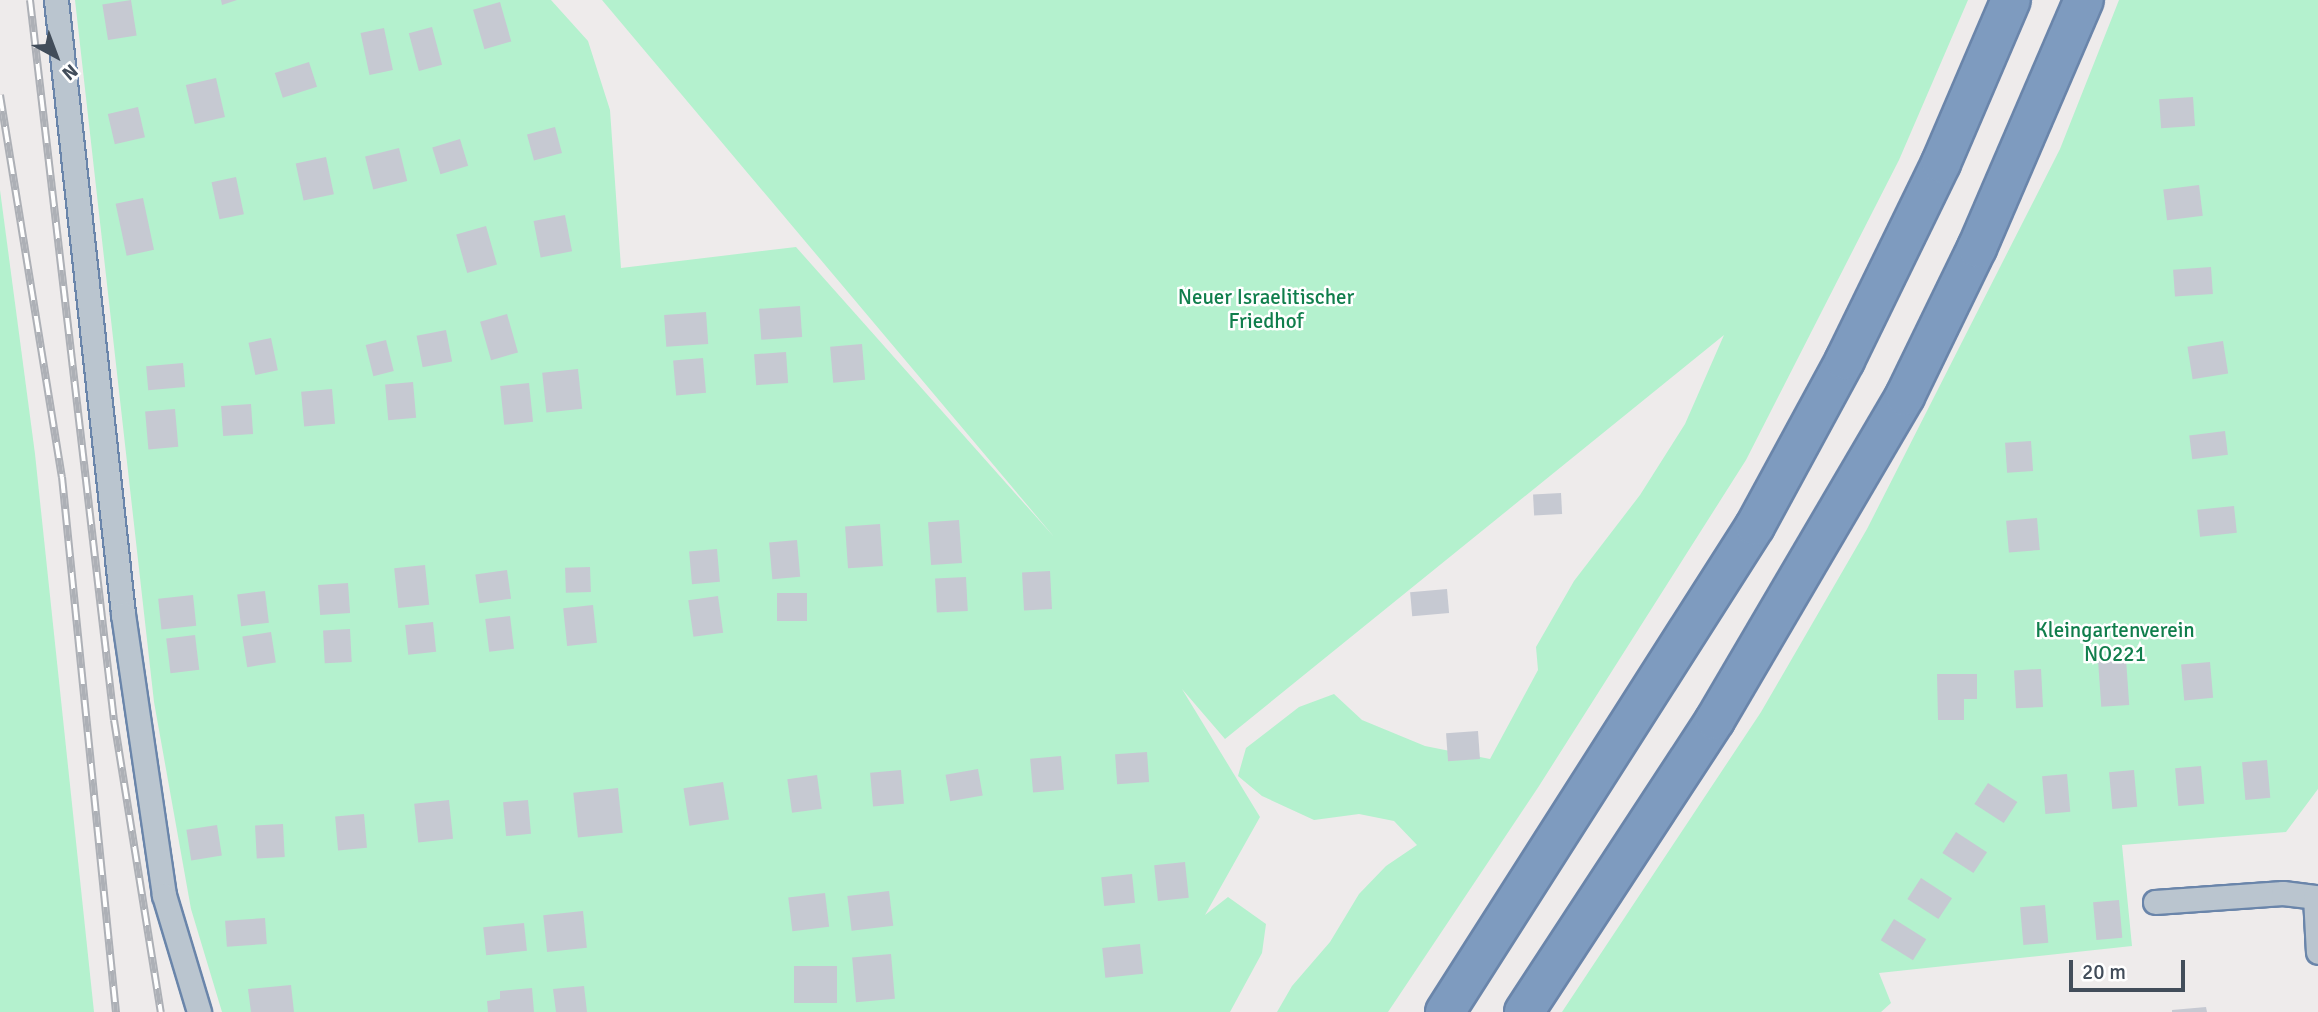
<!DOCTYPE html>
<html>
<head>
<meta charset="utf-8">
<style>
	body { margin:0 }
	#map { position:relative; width:2318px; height:1012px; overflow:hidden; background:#eeebeb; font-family:Signika,sans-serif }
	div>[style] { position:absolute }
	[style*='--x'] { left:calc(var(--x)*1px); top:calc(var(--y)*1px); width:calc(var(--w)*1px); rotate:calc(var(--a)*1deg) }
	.green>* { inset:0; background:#b4f1ce }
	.building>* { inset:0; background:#c6c9d2; transform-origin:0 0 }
	.roads { filter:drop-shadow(2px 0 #6a85aa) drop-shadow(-2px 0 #6a85aa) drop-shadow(0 2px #6a85aa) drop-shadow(0 -2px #6a85aa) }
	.lane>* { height:23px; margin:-11.5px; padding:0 11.5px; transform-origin:11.5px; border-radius:11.5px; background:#bac5cf }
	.highway>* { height:38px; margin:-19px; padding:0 19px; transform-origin:19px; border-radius:19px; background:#7e9bbf }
	.rail>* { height:8px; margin-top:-4px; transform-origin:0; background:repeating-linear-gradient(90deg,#fff 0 16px,#adb0b6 0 32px); box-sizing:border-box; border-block:2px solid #adb0b6 }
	span { translate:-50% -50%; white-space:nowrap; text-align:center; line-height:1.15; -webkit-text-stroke:5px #fff; paint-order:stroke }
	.park-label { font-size:21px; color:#107e4c }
	.north { position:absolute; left:21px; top:21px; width:70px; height:70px; -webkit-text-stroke:5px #fff; paint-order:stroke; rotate:139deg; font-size:19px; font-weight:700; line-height:28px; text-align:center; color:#424d5a }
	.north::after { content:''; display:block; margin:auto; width:24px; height:32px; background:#424d5a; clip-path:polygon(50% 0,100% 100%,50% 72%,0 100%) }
	.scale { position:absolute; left:2069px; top:960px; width:116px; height:32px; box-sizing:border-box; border:4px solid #424d5a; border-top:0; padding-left:9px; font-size:21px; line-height:24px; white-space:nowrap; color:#424d5a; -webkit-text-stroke:5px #fff; paint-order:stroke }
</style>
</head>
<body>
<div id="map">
	<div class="green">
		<i style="clip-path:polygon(75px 0,551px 0,588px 41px,610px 110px,621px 268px,796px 247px,1055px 538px,602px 0,1968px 0,1899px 160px,1746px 460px,1539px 786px,1388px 1012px,1277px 1012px,1292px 986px,1330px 942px,1359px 894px,1386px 866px,1417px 845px,1394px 821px,1359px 814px,1314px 820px,1262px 796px,1238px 776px,1246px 748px,1299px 707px,1334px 694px,1362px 720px,1425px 746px,1490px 759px,1538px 670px,1536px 647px,1574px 581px,1640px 495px,1685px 424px,1724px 335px,1225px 739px,1182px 689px,1260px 817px,1205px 915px,1228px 897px,1266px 924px,1262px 953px,1230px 1012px,222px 1012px,191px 909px,154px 702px)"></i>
		<i style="clip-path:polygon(2119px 0,2318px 0,2318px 789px,2286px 832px,2122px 845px,2132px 946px,1879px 973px,1891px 1003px,1881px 1012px,1562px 1012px,1761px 712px,1867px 529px,2060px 149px)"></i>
		<i style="clip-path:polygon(0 190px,35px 454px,94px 1012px,0 1012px)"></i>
	</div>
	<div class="building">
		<i style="left:131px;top:0;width:36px;height:29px;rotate:81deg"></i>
		<i style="clip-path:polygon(221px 0,237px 0,222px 5px)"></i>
		<i style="left:500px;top:2px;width:41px;height:28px;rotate:74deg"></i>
		<i style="left:432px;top:27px;width:39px;height:24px;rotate:75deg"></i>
		<i style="left:384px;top:28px;width:43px;height:24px;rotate:78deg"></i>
		<i style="left:309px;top:62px;width:26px;height:36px;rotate:72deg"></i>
		<i style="left:216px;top:78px;width:40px;height:31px;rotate:77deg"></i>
		<i style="left:2193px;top:97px;width:29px;height:34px;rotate:86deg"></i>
		<i style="left:138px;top:107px;width:31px;height:31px;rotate:77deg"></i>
		<i style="left:555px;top:127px;width:27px;height:29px;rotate:75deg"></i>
		<i style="left:460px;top:139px;width:28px;height:29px;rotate:73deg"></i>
		<i style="left:399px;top:148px;width:34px;height:35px;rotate:76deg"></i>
		<i style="left:326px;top:157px;width:38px;height:31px;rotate:78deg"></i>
		<i style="left:236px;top:177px;width:38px;height:25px;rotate:78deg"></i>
		<i style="left:2199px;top:185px;width:31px;height:36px;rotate:83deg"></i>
		<i style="left:143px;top:198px;width:53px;height:28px;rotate:78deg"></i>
		<i style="left:565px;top:215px;width:37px;height:32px;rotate:79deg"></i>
		<i style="left:486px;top:226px;width:40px;height:31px;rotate:74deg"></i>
		<i style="left:2211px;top:267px;width:27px;height:38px;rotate:86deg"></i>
		<i style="left:800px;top:306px;width:31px;height:41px;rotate:86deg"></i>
		<i style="left:706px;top:312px;width:32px;height:42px;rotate:86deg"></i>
		<i style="left:507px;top:314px;width:40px;height:28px;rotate:74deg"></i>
		<i style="left:446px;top:330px;width:32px;height:30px;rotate:79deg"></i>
		<i style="left:271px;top:338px;width:33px;height:23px;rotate:78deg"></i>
		<i style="left:386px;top:340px;width:32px;height:21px;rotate:76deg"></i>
		<i style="left:2223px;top:341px;width:33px;height:36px;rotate:81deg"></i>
		<i style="left:862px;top:344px;width:36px;height:32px;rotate:85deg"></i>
		<i style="left:786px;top:352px;width:31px;height:32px;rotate:86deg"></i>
		<i style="left:703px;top:358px;width:35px;height:30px;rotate:85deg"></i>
		<i style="left:183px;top:363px;width:24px;height:37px;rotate:85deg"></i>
		<i style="left:578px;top:369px;width:40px;height:36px;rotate:84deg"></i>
		<i style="left:413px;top:382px;width:36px;height:28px;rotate:85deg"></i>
		<i style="left:529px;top:383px;width:39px;height:29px;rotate:84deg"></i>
		<i style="left:332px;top:389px;width:35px;height:31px;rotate:85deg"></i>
		<i style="left:251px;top:404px;width:30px;height:30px;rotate:86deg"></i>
		<i style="left:175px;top:409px;width:38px;height:30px;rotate:85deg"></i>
		<i style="left:2225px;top:431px;width:24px;height:36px;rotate:83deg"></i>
		<i style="left:2031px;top:441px;width:30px;height:26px;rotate:86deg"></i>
		<i style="left:1561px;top:493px;width:21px;height:28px;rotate:87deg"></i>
		<i style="left:2234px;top:506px;width:27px;height:37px;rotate:84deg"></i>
		<i style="left:2037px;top:518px;width:32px;height:31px;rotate:85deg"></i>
		<i style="left:959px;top:520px;width:43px;height:31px;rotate:86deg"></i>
		<i style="left:880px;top:524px;width:42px;height:35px;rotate:86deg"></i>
		<i style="left:797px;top:540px;width:37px;height:28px;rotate:85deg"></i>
		<i style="left:717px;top:549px;width:33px;height:28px;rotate:85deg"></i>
		<i style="left:425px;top:565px;width:40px;height:31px;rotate:84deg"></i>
		<i style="left:590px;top:567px;width:25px;height:25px;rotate:88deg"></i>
		<i style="left:507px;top:570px;width:29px;height:32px;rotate:82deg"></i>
		<i style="left:1050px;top:571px;width:38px;height:28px;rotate:87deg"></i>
		<i style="left:966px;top:577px;width:34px;height:31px;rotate:87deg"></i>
		<i style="left:348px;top:583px;width:30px;height:30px;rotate:86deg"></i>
		<i style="left:1447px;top:589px;width:24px;height:37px;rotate:85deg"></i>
		<i style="left:265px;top:591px;width:32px;height:28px;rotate:83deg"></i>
		<i style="left:777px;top:593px;width:30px;height:28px"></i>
		<i style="left:193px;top:595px;width:31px;height:35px;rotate:84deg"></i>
		<i style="left:718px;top:596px;width:37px;height:30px;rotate:82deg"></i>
		<i style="left:593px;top:605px;width:38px;height:30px;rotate:84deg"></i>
		<i style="left:510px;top:616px;width:33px;height:25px;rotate:83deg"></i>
		<i style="left:433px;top:622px;width:30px;height:28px;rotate:84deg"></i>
		<i style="left:350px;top:629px;width:33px;height:27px;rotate:87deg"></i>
		<i style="left:271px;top:632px;width:31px;height:29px;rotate:81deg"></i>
		<i style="left:195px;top:635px;width:35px;height:29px;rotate:83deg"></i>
		<i style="left:2126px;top:659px;width:46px;height:28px;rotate:86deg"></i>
		<i style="left:2210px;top:662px;width:36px;height:29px;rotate:85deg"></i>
		<i style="left:2041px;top:669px;width:38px;height:27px;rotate:87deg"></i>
		<i style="clip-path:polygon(1937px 674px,1977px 674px,1977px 699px,1964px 699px,1964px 720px,1938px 720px)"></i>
		<i style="left:1478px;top:731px;width:28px;height:32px;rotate:86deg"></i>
		<i style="left:1147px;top:752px;width:30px;height:32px;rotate:86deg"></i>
		<i style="left:1061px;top:756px;width:34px;height:31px;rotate:85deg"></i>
		<i style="left:2267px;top:760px;width:38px;height:25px;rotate:85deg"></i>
		<i style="left:2201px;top:766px;width:38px;height:26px;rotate:85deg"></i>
		<i style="left:978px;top:769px;width:27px;height:33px;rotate:80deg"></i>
		<i style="left:901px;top:770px;width:34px;height:31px;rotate:85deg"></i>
		<i style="left:2134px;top:770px;width:37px;height:25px;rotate:85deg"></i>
		<i style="left:2067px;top:774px;width:38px;height:25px;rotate:85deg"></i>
		<i style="left:817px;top:775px;width:34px;height:30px;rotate:82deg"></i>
		<i style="left:723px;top:782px;width:38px;height:40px;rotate:81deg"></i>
		<i style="left:1988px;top:783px;width:35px;height:25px;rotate:33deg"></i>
		<i style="left:618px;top:788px;width:45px;height:45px;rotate:84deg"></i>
		<i style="left:449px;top:800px;width:39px;height:35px;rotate:84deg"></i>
		<i style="left:528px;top:800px;width:34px;height:25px;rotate:85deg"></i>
		<i style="left:364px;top:814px;width:34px;height:29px;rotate:85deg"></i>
		<i style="left:283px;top:824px;width:33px;height:28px;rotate:87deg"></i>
		<i style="left:217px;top:825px;width:31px;height:31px;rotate:81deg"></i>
		<i style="left:1956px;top:832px;width:37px;height:25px;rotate:33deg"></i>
		<i style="left:1185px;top:862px;width:36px;height:31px;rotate:84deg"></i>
		<i style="left:1132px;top:874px;width:29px;height:31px;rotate:84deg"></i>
		<i style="left:1921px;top:878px;width:37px;height:25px;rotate:33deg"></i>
		<i style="left:889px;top:891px;width:35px;height:42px;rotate:83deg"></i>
		<i style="left:825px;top:893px;width:34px;height:37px;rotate:83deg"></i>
		<i style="left:2119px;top:900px;width:38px;height:26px;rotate:85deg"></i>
		<i style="left:2045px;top:905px;width:38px;height:25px;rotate:85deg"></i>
		<i style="left:583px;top:911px;width:37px;height:40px;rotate:84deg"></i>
		<i style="left:265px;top:918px;width:26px;height:40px;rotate:86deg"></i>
		<i style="left:1894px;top:919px;width:38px;height:25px;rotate:32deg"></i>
		<i style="left:524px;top:923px;width:28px;height:41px;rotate:84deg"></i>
		<i style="left:1140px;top:944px;width:30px;height:38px;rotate:84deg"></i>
		<i style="left:891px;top:954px;width:45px;height:39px;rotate:85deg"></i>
		<i style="left:794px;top:966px;width:43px;height:37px"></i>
		<i style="clip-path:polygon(291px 985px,294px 1012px,251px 1012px,248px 989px)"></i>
		<i style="clip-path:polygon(584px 986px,587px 1012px,556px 1012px,553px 989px)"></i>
		<i style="clip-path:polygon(532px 988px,534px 1012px,488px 1012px,487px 1001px,500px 999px,500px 991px)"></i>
		<i style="clip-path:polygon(2206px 1007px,2207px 1012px,2172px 1012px,2172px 1010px)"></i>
	</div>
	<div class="roads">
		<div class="lane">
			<i style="--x:56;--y:0;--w:618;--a:83.77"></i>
			<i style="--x:123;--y:614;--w:284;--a:81.7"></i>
			<i style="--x:164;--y:895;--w:122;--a:73.3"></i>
			<i style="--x:2155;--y:902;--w:128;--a:-4"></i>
			<i style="--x:2283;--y:893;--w:32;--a:7"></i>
			<i style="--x:2315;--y:897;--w:55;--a:86.9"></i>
		</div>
		<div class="highway">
			<i style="--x:1445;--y:1012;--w:576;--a:-57.47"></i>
			<i style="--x:1755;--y:526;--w:189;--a:-61.5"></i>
			<i style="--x:1845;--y:360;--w:219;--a:-64"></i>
			<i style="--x:1941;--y:163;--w:177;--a:-66.8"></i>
			<i style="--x:1524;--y:1012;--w:349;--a:-56.8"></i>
			<i style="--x:1715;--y:720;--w:376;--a:-59.6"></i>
			<i style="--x:1905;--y:396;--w:165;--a:-64.1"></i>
			<i style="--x:1977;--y:248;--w:270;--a:-66.7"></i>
		</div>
	</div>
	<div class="rail">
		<i style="--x:30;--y:0;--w:725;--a:83.35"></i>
		<i style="--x:114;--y:720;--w:296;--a:80.9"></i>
		<i style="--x:0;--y:95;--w:387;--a:80.8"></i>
		<i style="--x:62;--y:477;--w:538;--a:84.24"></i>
	</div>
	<div class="park-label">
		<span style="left:1266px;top:309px">Neuer Israelitischer<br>Friedhof</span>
		<span style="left:2115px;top:642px">Kleingartenverein<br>NO221</span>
	</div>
	<div class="north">N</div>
	<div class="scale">20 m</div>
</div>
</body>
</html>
